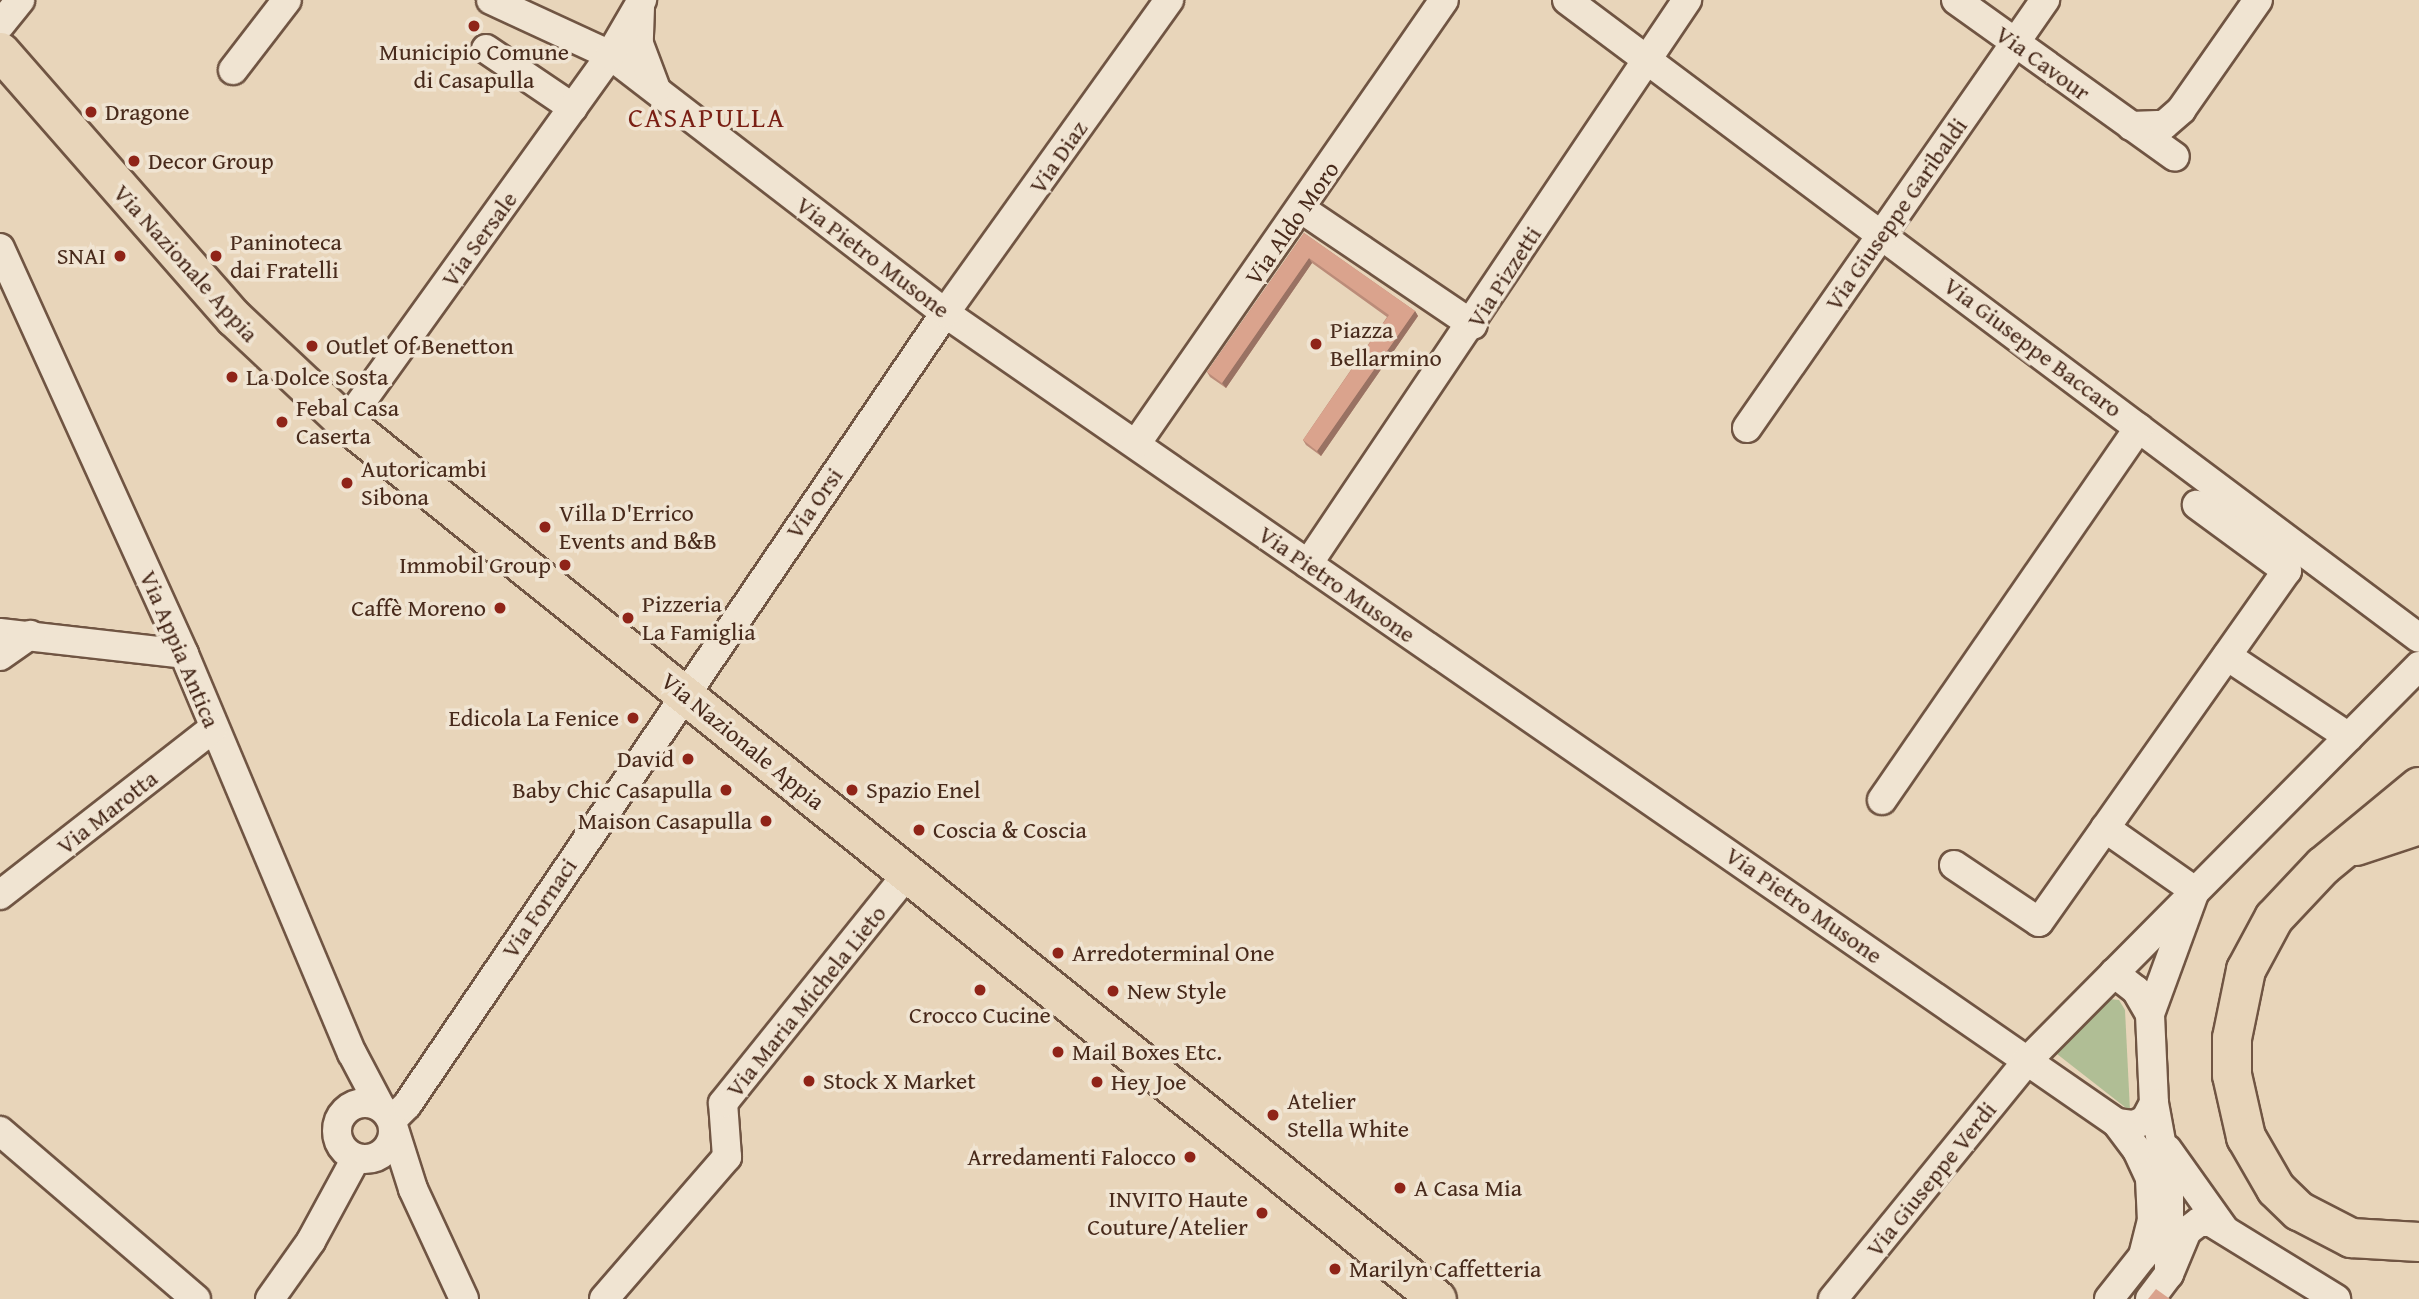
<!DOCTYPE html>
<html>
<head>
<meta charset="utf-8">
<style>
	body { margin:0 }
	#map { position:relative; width:2419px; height:1299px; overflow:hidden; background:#e8d5ba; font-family:"Gentium Book Plus",serif }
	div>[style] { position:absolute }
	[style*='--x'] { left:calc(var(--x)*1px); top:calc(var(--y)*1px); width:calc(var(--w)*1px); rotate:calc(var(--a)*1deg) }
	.green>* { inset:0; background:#b0be95 }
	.roads { filter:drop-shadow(2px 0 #705543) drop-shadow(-2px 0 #705543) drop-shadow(0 2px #705543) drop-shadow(0 -2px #705543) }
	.minor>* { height:28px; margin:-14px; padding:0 14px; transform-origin:14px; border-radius:14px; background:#f0e4d2 }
	.minor>.ring { margin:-14px; padding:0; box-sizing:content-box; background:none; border:28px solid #f0e4d2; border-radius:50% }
	.major>* { height:37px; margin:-18.5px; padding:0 18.5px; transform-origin:18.5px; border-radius:18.5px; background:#e8d5ba }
	.highway>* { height:38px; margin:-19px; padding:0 19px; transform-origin:19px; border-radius:19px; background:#e8d5ba }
	.wall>* { inset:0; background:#bb8c79 }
	.shaded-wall>* { inset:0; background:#997263 }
	.building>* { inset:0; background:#daa38d }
	.dots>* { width:19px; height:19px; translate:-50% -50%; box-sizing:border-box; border:4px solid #f0e4d2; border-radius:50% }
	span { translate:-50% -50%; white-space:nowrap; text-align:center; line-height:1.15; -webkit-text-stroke:7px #f0e4d2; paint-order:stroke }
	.poi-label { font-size:24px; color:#482a1b }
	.left { translate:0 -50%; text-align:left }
	.right { translate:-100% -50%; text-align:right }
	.street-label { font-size:24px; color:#482a1b }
	.quarter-label { font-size:28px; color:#7a1f14; letter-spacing:2px }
</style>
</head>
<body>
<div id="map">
	<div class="green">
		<i style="clip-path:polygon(2110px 999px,2119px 1000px,2125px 1010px,2130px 1111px,2057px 1054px)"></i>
	</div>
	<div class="roads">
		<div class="minor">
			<i style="--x:491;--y:0;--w:131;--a:24.8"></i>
			<i style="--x:610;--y:55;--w:423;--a:37.6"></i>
			<i style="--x:945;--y:313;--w:1425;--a:34.65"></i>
			<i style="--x:2117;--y:1123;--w:17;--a:7"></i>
			<i style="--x:2134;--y:1125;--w:12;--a:-24"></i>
			<i style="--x:2145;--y:1120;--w:19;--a:-62"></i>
			<i style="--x:2154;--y:1103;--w:89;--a:-92.6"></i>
			<i style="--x:2150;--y:1014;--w:131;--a:-69.9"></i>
			<i style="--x:1567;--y:0;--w:1064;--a:36.83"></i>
			<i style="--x:1956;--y:0;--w:269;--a:35.6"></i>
			<i style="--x:640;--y:7;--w:37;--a:92"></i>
			<i style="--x:639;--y:44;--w:48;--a:69.3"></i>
			<i style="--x:0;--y:25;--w:32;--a:-51"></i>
			<i style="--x:486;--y:49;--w:105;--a:34.1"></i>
			<i style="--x:233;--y:70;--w:88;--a:-52.4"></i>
			<i style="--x:2131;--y:126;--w:33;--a:-2"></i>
			<i style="--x:2164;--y:125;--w:23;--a:-41"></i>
			<i style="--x:2181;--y:110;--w:134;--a:-55"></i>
			<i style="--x:1303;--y:210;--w:205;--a:34.1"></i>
			<i style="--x:0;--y:248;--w:446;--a:65.6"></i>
			<i style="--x:184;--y:654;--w:433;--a:67.2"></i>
			<i style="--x:352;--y:1053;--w:60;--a:62.2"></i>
			<i style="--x:346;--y:423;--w:453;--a:-54.3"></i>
			<i style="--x:610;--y:55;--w:64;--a:-59.8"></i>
			<i style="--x:1747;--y:428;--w:522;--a:-55.15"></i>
			<i style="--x:1136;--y:444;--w:540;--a:-55.25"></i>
			<i style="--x:1308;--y:564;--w:680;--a:-56.1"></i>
			<i style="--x:0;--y:633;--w:185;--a:6.5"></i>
			<i style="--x:0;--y:656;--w:37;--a:-35"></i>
			<i style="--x:2227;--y:656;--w:146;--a:33.6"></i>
			<i style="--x:1882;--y:800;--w:452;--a:-55.4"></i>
			<i style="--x:2105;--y:828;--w:110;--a:35"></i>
			<i style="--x:1954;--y:865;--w:102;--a:33.8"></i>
			<i style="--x:2039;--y:922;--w:430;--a:-54.8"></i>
			<i style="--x:2287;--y:571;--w:112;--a:-143.7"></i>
			<i style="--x:0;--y:895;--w:271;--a:-38"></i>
			<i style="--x:2114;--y:973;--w:28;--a:38"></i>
			<i style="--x:2136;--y:990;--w:28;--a:60"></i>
			<i class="ring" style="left:337px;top:1103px;width:28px;height:28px"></i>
			<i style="--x:392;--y:1120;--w:21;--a:-45"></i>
			<i style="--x:407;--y:1105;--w:957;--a:-55.81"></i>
			<i style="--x:945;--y:313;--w:385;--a:-54.4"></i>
			<i style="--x:394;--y:1129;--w:63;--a:72.4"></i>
			<i style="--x:413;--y:1189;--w:121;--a:65.1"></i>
			<i style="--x:0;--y:1131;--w:258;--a:40.6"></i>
			<i style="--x:2167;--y:1149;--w:98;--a:54.5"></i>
			<i style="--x:2169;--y:1274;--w:47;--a:-67.3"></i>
			<i style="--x:2187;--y:1231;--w:15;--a:-37"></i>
			<i style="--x:2199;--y:1222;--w:12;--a:0"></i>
			<i style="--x:2211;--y:1222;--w:147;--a:31.6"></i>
			<i style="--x:270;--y:1299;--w:71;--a:-54.7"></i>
			<i style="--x:311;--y:1241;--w:94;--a:-61.5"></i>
			<i style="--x:604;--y:1299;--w:188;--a:-49.1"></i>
			<i style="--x:727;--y:1157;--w:54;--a:-94.2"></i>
			<i style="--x:723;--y:1103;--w:295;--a:-51.2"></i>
			<i style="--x:1833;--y:1299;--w:308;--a:-50.8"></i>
			<i style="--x:2028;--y:1060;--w:555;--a:-45.22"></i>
			<i style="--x:2109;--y:1299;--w:55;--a:-51.7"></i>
			<i style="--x:2143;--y:1256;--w:36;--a:-76"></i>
			<i style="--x:2152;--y:1221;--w:43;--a:-92.7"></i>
			<i style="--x:2150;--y:1178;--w:31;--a:-115"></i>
			<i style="--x:2137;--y:1150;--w:34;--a:-127"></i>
			<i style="--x:2150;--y:1299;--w:31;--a:-53"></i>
			<i style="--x:2169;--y:1274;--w:89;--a:-90"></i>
			<i style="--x:2169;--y:1185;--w:83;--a:-100.4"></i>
		</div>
		<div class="major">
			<i style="--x:0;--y:51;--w:355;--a:48.8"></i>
			<i style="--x:234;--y:318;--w:154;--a:43.2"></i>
			<i style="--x:346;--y:423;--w:1399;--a:38.76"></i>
		</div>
		<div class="highway">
			<i style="--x:2419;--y:787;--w:124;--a:140.5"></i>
			<i style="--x:2323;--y:866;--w:71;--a:133.3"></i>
			<i style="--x:2274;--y:918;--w:59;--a:118.3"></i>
			<i style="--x:2246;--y:970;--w:69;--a:101.6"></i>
			<i style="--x:2232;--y:1038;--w:37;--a:90"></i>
			<i style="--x:2232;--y:1075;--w:64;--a:77.3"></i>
			<i style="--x:2246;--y:1137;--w:60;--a:60"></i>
			<i style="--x:2276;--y:1189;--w:32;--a:44"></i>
			<i style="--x:2299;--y:1211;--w:59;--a:27.4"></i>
			<i style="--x:2351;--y:1238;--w:68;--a:3.4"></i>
			<i style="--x:2356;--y:846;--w:66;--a:-18.4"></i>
		</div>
	</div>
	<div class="wall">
		<i style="clip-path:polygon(1304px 233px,1415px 311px,1418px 316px,1321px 456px,1306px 445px,1303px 440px,1387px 317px,1312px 263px,1226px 388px,1210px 377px,1207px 372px)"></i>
	</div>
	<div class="shaded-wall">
		<i style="clip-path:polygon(1309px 258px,1312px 263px,1226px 388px,1222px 383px)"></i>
		<i style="clip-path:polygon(1415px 311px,1418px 316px,1321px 456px,1317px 451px)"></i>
	</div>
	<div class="building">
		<i style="clip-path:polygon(1304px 233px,1415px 311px,1317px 451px,1303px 440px,1389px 315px,1309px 258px,1222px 383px,1207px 372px)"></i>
		<i style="clip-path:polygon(2156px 1289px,2170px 1299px,2148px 1299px)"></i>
	</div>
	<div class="dots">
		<i style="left:474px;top:26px;background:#8f2418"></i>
		<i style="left:91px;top:112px;background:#8f2418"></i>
		<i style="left:134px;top:161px;background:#8f2418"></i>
		<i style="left:120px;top:256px;background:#8f2418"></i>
		<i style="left:216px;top:256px;background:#8f2418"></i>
		<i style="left:1316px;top:344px;background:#8f2418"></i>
		<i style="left:312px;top:346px;background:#8f2418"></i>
		<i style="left:232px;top:377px;background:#8f2418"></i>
		<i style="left:282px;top:422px;background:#8f2418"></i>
		<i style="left:347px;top:483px;background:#8f2418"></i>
		<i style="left:545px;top:527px;background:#8f2418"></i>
		<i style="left:565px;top:565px;background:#8f2418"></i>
		<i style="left:500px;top:608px;background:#8f2418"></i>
		<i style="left:628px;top:618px;background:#8f2418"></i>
		<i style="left:633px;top:718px;background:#8f2418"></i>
		<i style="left:688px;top:759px;background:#8f2418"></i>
		<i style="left:726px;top:790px;background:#8f2418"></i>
		<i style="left:852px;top:790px;background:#8f2418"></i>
		<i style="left:766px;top:821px;background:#8f2418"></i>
		<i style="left:919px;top:830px;background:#8f2418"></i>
		<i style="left:1058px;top:953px;background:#8f2418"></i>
		<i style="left:980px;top:990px;background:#8f2418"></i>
		<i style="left:1113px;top:991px;background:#8f2418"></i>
		<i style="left:1058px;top:1052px;background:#8f2418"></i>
		<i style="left:809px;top:1081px;background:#8f2418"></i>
		<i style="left:1097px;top:1082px;background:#8f2418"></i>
		<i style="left:1273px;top:1115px;background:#8f2418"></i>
		<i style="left:1190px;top:1157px;background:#8f2418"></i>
		<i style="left:1400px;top:1188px;background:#8f2418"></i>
		<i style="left:1262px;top:1213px;background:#8f2418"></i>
		<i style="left:1335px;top:1269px;background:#8f2418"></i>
	</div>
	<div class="poi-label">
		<span style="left:474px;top:66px">Municipio Comune<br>di Casapulla</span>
		<span class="left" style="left:105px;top:112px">Dragone</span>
		<span class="left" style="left:148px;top:161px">Decor Group</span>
		<span class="left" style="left:230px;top:256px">Paninoteca<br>dai Fratelli</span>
		<span class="right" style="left:106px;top:256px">SNAI</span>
		<span class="left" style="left:1330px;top:344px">Piazza<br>Bellarmino</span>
		<span class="left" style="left:326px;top:346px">Outlet Of Benetton</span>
		<span class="left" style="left:246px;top:377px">La Dolce Sosta</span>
		<span class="left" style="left:296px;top:422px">Febal Casa<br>Caserta</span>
		<span class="left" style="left:361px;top:483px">Autoricambi<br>Sibona</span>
		<span class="left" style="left:559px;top:527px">Villa D'Errico<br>Events and B&amp;B</span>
		<span class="right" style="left:551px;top:565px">Immobil Group</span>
		<span class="left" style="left:642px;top:618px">Pizzeria<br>La Famiglia</span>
		<span class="right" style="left:486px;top:608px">Caffè Moreno</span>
		<span class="right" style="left:619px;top:718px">Edicola La Fenice</span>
		<span class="right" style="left:674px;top:759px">David</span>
		<span class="right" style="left:712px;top:790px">Baby Chic Casapulla</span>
		<span class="left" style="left:866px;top:790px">Spazio Enel</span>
		<span class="right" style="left:752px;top:821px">Maison Casapulla</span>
		<span class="left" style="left:933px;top:830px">Coscia &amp; Coscia</span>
		<span class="left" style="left:1072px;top:953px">Arredoterminal One</span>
		<span class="left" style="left:1127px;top:991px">New Style</span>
		<span style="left:980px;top:1015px">Crocco Cucine</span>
		<span class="left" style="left:1072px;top:1052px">Mail Boxes Etc.</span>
		<span class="left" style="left:823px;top:1081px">Stock X Market</span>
		<span class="left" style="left:1111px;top:1082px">Hey Joe</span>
		<span class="left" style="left:1287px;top:1115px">Atelier<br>Stella White</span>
		<span class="right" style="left:1176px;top:1157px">Arredamenti Falocco</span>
		<span class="left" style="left:1414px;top:1188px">A Casa Mia</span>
		<span class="right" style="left:1248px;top:1213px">INVITO Haute<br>Couture/Atelier</span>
		<span class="left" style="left:1349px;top:1269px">Marilyn Caffetteria</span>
	</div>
	<div class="street-label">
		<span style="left:2043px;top:63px;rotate:36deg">Via Cavour</span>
		<span style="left:1058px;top:157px;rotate:-55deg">Via Diaz</span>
		<span style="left:1896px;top:214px;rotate:-55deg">Via Giuseppe Garibaldi</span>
		<span style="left:1292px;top:223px;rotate:-55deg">Via Aldo Moro</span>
		<span style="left:479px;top:239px;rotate:-54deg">Via Sersale</span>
		<span style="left:873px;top:257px;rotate:37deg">Via Pietro Musone</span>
		<span style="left:186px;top:263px;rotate:48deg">Via Nazionale Appia</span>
		<span style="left:1504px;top:277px;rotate:-57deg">Via Pizzetti</span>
		<span style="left:2033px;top:347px;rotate:37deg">Via Giuseppe Baccaro</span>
		<span style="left:814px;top:503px;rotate:-55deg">Via Orsi</span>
		<span style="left:1337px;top:584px;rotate:35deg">Via Pietro Musone</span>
		<span style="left:180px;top:649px;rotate:67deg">Via Appia Antica</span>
		<span style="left:743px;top:741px;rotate:39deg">Via Nazionale Appia</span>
		<span style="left:107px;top:812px;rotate:-38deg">Via Marotta</span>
		<span style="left:1804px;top:905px;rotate:35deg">Via Pietro Musone</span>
		<span style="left:539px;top:908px;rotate:-56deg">Via Fornaci</span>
		<span style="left:806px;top:1001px;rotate:-51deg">Via Maria Michela Lieto</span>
		<span style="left:1931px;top:1179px;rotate:-51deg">Via Giuseppe Verdi</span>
	</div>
	<div class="quarter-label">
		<span style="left:707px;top:117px">CASAPULLA</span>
	</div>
</div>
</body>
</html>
